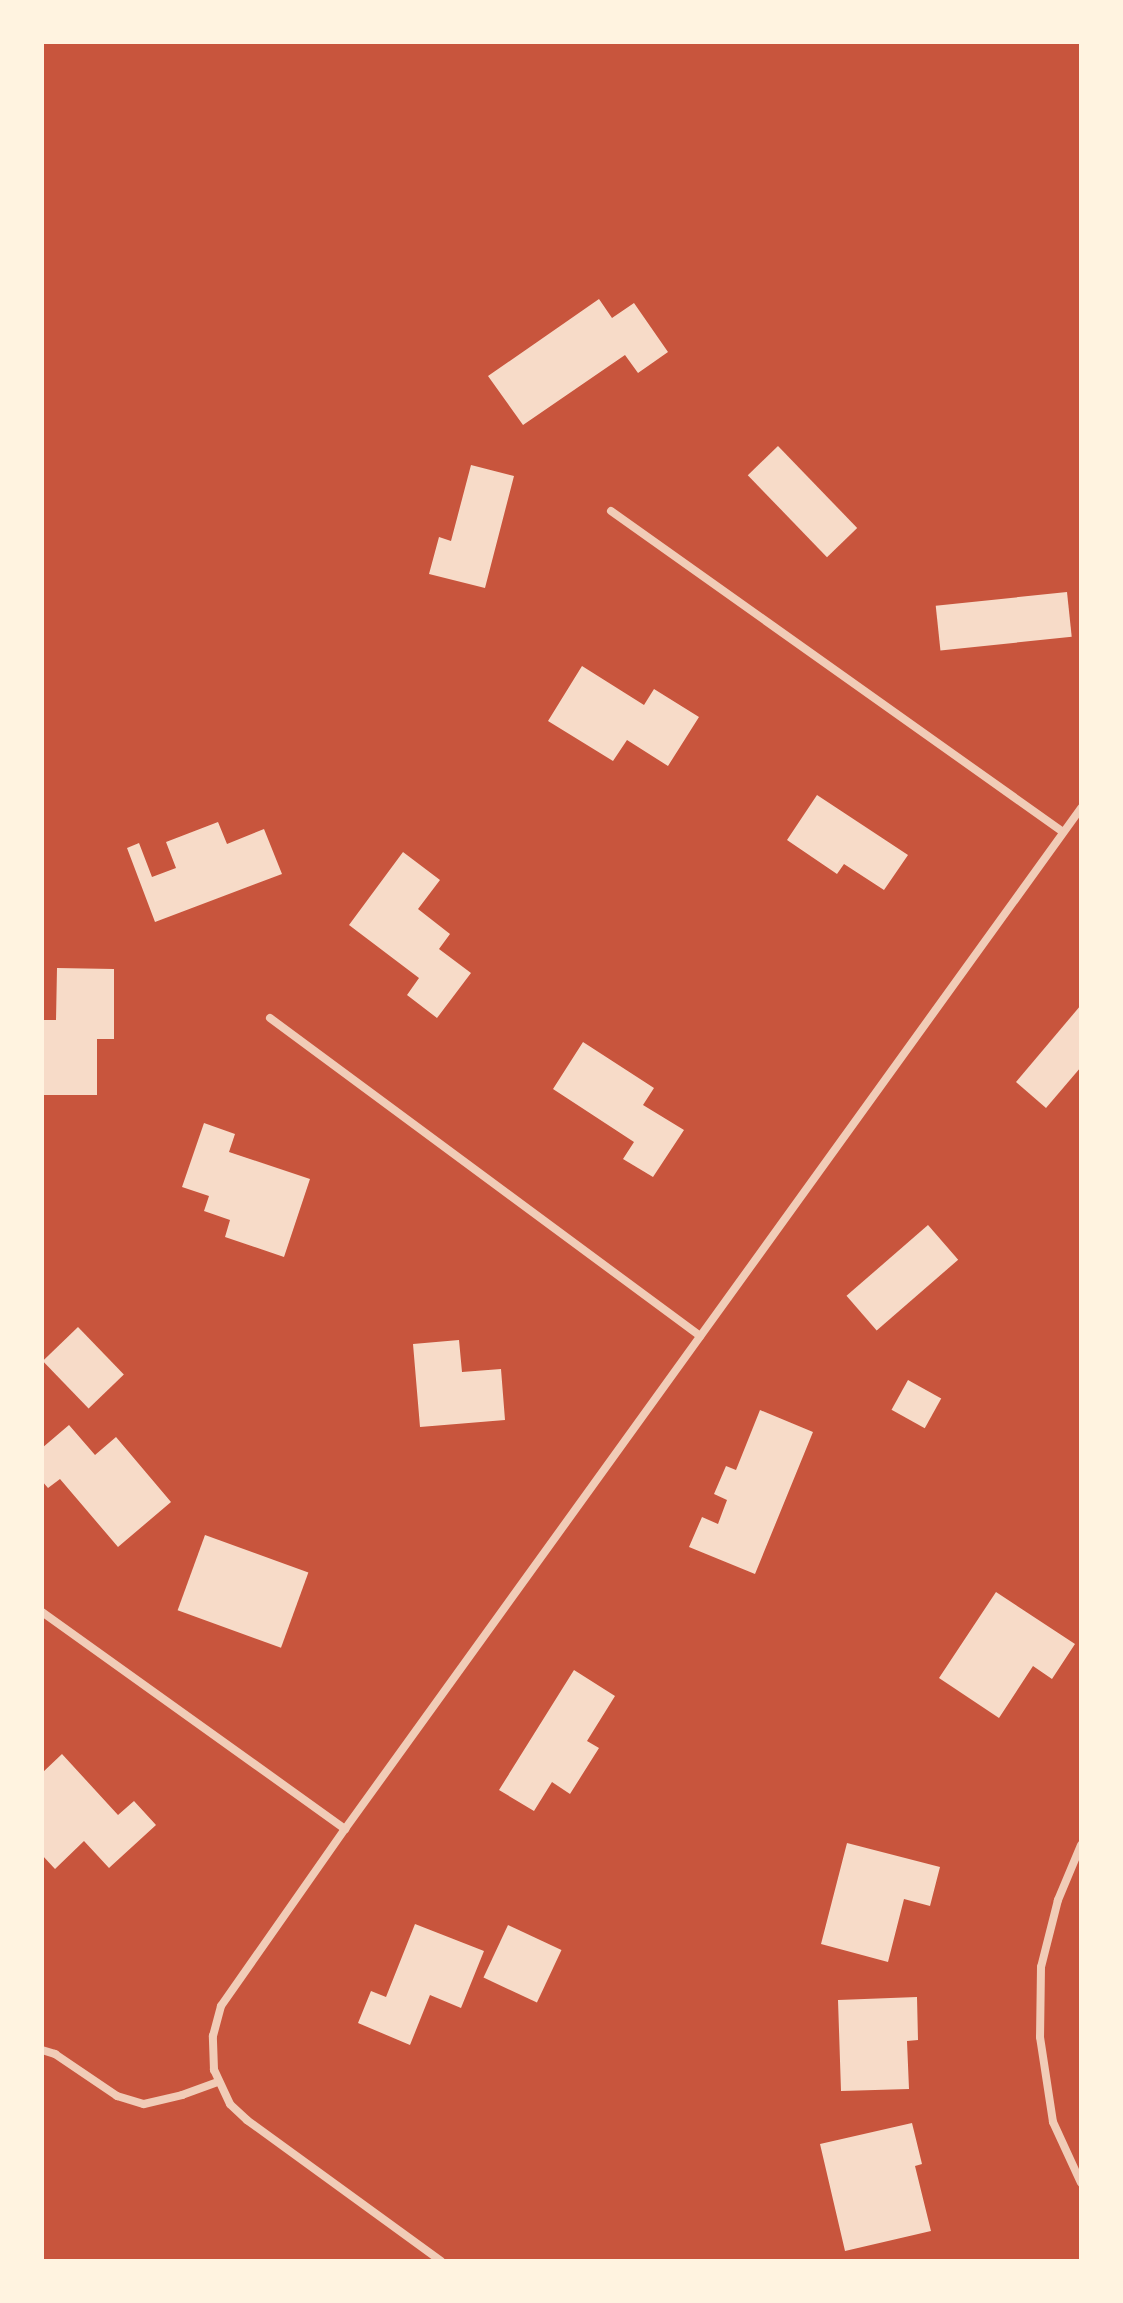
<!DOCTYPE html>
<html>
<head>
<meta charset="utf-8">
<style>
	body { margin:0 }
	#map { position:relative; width:1123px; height:2303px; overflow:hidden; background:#c8553d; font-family:"Nunito Sans",sans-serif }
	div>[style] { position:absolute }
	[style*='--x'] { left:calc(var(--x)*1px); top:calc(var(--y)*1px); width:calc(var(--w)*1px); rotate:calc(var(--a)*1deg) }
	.building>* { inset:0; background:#f7dbc8; transform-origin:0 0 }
	.minor>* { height:8px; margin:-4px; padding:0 4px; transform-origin:4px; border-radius:4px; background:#f1ccb7 }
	span { translate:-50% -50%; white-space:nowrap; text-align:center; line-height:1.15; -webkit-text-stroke:6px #fff3e0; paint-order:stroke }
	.frame { position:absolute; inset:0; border:44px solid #fff3e0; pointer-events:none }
</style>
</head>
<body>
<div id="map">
	<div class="building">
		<i style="clip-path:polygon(599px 299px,612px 318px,634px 303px,668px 352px,638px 373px,625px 355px,523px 425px,488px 376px)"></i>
		<i style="left:778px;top:446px;width:114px;height:42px;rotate:46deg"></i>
		<i style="clip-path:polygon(471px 465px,514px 476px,485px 588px,429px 574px,439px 537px,451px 541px)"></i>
		<i style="left:1067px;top:592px;width:45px;height:132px;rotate:84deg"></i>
		<i style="clip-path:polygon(582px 666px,644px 705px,654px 689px,699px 717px,668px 766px,627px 740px,613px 761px,548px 721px)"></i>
		<i style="clip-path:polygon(817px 795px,908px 855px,884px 890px,844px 864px,837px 874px,787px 840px)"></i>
		<i style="clip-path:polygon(218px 822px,227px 844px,264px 829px,282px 874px,155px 922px,127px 848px,139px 843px,152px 877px,176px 868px,166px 842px)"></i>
		<i style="clip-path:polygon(403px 852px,440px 880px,418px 909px,450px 934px,439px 949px,471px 973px,437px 1018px,407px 995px,419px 978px,349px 925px)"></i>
		<i style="clip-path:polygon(57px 968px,114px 969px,114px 1039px,97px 1039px,97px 1095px,42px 1095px,42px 1020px,56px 1020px)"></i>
		<i style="clip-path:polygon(1081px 1005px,1081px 1067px,1046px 1108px,1016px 1082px)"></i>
		<i style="clip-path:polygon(583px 1042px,654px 1088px,643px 1105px,684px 1130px,653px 1177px,623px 1159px,634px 1142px,553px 1089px)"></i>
		<i style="clip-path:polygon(204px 1123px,235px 1134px,229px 1152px,310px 1179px,284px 1257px,225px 1237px,230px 1220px,204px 1211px,209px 1196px,182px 1187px)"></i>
		<i style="left:928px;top:1225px;width:46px;height:108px;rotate:49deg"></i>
		<i style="left:78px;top:1327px;width:66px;height:49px;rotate:46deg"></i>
		<i style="clip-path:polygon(459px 1340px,462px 1372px,501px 1369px,505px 1420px,420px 1427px,413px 1344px)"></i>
		<i style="left:908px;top:1380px;width:38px;height:34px;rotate:29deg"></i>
		<i style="clip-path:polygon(760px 1410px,813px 1432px,755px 1574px,689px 1547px,702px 1517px,718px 1524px,727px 1500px,714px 1494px,726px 1466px,736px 1470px)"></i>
		<i style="clip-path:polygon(69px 1425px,95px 1455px,116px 1437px,171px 1502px,118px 1547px,60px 1479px,48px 1488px,42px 1481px,42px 1448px)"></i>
		<i style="left:205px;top:1535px;width:110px;height:80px;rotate:20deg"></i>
		<i style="clip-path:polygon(996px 1592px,1075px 1644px,1052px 1679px,1033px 1666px,999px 1718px,939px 1678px)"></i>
		<i style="clip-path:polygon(574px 1670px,615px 1696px,587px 1741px,599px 1748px,570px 1794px,552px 1782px,534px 1811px,499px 1790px)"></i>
		<i style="clip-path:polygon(62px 1754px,118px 1815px,134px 1801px,156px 1825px,109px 1868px,84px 1841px,55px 1869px,42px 1855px,42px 1773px)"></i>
		<i style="clip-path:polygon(847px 1843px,940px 1867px,930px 1906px,904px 1899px,888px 1962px,821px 1944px)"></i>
		<i style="clip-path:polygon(415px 1924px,484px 1951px,461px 2008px,430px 1995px,410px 2045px,358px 2023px,371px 1991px,386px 1997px)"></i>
		<i style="left:508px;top:1925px;width:59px;height:58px;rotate:25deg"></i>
		<i style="clip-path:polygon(917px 1997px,918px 2040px,907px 2041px,909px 2089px,841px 2091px,838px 2000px)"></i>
		<i style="clip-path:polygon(912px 2123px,922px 2164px,915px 2166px,931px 2231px,845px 2251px,820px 2144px)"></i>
	</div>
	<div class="minor">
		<i style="--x:611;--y:511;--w:554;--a:35.38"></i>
		<i style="--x:270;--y:1018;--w:535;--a:36.48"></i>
		<i style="--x:42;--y:1612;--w:373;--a:35.6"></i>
		<i style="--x:1081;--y:1845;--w:60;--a:112.7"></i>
		<i style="--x:1058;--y:1900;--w:69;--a:104.2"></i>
		<i style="--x:1041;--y:1967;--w:70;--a:90.8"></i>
		<i style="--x:1040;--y:2037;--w:86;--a:81.3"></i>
		<i style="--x:1053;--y:2122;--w:67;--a:65.3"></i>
		<i style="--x:42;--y:2050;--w:14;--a:17"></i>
		<i style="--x:55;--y:2054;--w:75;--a:34.1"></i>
		<i style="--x:117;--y:2096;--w:28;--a:17"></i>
		<i style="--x:144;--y:2104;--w:39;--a:-13"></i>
		<i style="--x:182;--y:2095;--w:38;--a:-20"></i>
		<i style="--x:441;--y:2261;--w:240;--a:-144"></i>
		<i style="--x:247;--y:2120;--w:23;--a:-137"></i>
		<i style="--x:230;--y:2104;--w:38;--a:-115"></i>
		<i style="--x:214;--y:2070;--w:34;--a:-92"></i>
		<i style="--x:213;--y:2036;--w:31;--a:-75"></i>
		<i style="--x:221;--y:2006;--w:216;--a:-55"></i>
		<i style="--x:345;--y:1829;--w:1259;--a:-54.21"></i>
	</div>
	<div class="frame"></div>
</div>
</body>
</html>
